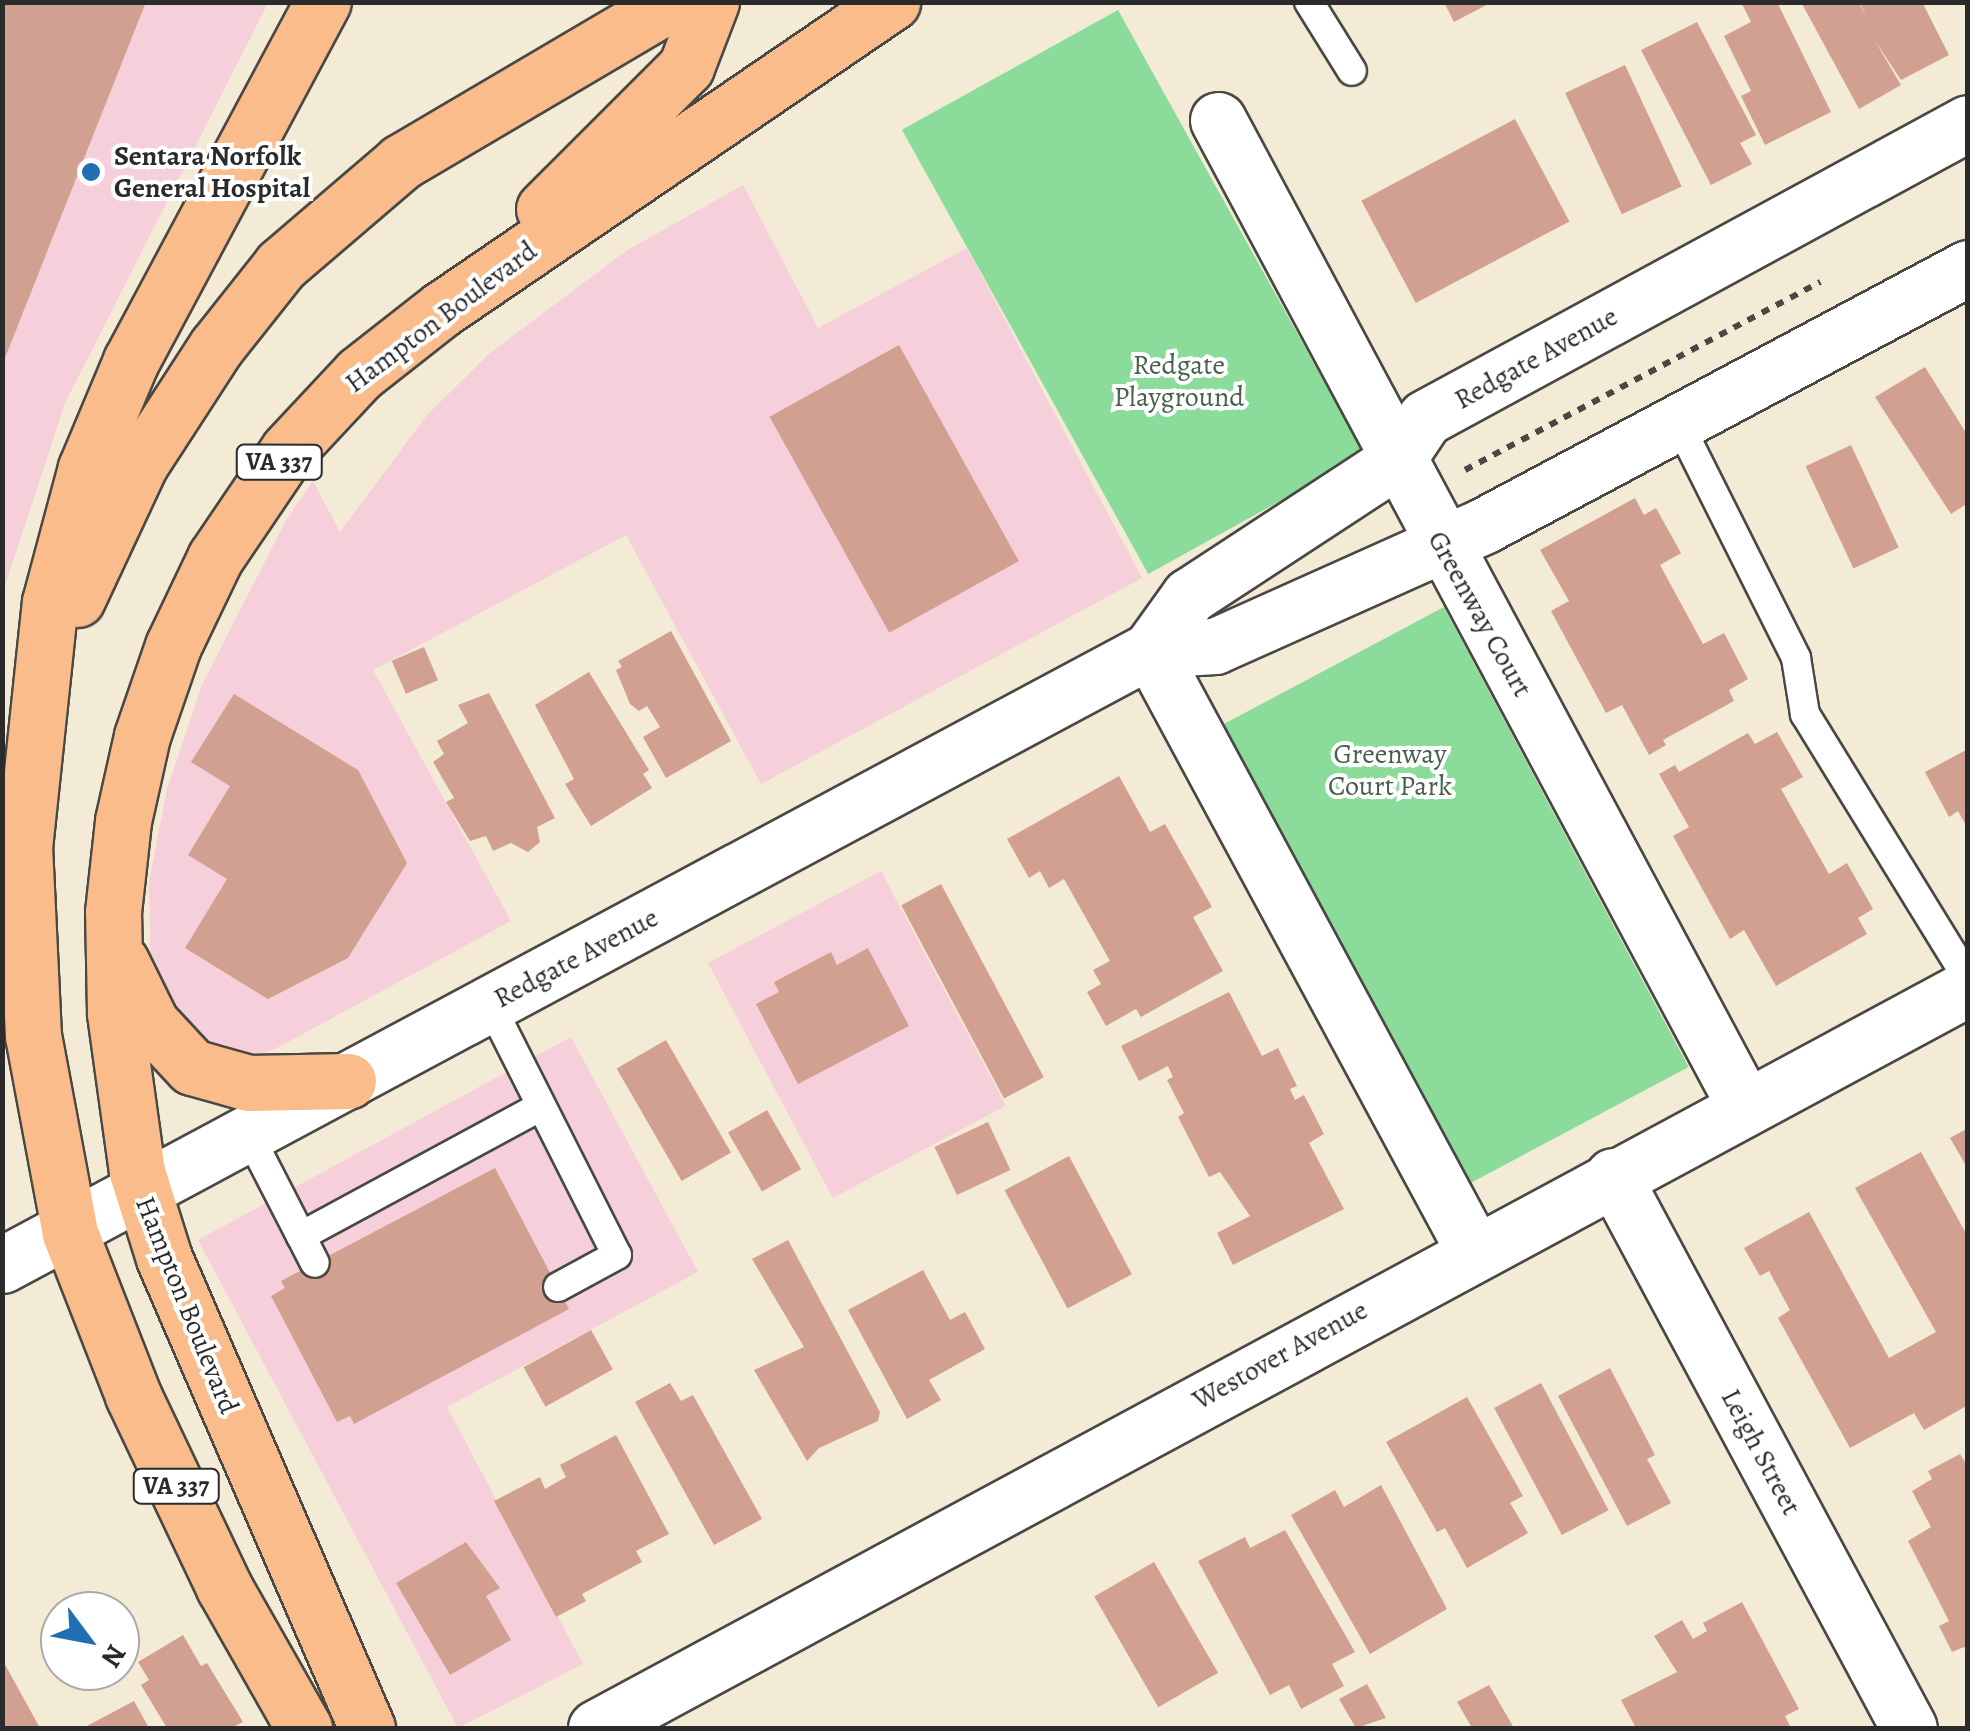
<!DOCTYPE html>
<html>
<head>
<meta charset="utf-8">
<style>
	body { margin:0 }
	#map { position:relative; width:1970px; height:1731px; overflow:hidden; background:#f3ebd5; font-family:Alegreya,serif }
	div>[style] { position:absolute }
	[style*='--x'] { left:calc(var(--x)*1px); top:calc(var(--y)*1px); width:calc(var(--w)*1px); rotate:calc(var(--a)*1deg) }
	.built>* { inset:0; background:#f5cfd9; transform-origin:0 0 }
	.green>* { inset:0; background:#8bdb9a; transform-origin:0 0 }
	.building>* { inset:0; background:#d2a091; transform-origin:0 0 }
	.path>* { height:6px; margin-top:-3px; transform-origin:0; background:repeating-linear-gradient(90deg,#494844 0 8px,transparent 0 16px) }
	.roads { filter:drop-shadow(2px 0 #494844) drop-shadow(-2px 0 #494844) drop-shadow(0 2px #494844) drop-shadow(0 -2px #494844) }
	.service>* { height:28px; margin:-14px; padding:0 14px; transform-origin:14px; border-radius:14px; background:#fff }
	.minor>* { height:55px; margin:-27.5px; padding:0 27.5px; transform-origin:27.5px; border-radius:27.5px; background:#fff }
	.tertiary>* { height:55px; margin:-27.5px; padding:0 27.5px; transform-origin:27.5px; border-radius:27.5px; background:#fff }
	.primary>* { height:55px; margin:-27.5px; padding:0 27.5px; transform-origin:27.5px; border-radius:27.5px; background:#f9bc8a }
	.dots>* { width:28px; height:28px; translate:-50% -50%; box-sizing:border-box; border:5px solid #fff; border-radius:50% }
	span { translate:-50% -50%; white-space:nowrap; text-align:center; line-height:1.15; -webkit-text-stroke:8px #fff; paint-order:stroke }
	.shield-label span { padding:2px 8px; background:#fff; border:2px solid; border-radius:8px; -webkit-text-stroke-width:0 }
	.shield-label { font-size:25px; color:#2b2b2b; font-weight:700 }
	.poi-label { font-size:28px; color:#2b2b2b; font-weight:700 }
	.left { translate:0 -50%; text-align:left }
	.street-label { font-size:28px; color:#2b2b2b }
	.park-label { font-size:28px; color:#48604c }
	.frame { position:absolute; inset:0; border:5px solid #2b2b2b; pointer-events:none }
	.north { position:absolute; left:40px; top:1591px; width:100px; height:100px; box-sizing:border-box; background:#fff; border:2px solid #aaa; border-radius:50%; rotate:122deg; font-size:28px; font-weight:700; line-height:40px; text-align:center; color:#2b2b2b }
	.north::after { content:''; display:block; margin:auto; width:35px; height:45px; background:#1f6fb2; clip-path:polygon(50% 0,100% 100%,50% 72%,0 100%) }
</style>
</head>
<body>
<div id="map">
	<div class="built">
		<i style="clip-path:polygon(3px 3px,268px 3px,65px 403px,3px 592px)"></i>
		<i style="clip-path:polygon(743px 185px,818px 328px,967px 248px,1142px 578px,761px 784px,626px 535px,373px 670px,511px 921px,275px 1049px,252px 1056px,210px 1051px,151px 981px,149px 882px,167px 789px,202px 685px,285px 522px,313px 481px,340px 532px,427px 415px,490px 353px,626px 251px)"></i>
		<i style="left:881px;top:871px;width:266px;height:196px;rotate:62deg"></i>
		<i style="clip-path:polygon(571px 1037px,698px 1272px,447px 1407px,583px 1664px,458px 1728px,198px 1240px)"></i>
	</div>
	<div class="green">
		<i style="left:1118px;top:10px;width:508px;height:247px;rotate:61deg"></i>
		<i style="left:1444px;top:607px;width:521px;height:250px;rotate:62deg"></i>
	</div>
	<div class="building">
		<i style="clip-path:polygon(2px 2px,146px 2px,3px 363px,2px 363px)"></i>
		<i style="clip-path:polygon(1444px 2px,1492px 2px,1454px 22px)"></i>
		<i style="clip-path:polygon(1777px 2px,1831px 112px,1765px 145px,1741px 96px,1751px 91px,1724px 36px,1751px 22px,1742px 4px)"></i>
		<i style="clip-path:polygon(1801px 2px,1859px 2px,1866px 17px,1860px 2px,1922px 2px,1949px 55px,1901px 80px,1875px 41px,1901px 85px,1859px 109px)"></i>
		<i style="clip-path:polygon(1697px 22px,1756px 135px,1740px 143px,1752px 164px,1711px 185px,1641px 50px)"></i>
		<i style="left:1625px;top:65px;width:134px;height:66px;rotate:65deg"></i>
		<i style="left:1515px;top:119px;width:116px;height:174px;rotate:62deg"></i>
		<i style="left:899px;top:345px;width:247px;height:148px;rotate:61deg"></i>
		<i style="clip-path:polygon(1925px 367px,1968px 436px,1965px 505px,1951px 514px,1875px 397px)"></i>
		<i style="left:1851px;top:445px;width:113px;height:50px;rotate:65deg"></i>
		<i style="clip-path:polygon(1635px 498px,1644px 515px,1656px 508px,1681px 553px,1660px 565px,1703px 644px,1724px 633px,1748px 679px,1729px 690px,1734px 701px,1663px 740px,1666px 745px,1649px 755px,1622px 705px,1606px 713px,1551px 611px,1569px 601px,1540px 550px)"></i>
		<i style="clip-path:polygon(671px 631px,731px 741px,666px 778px,643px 737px,660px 727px,647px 706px,639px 711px,630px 704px,616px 670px,622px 667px,618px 661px)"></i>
		<i style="left:424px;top:647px;width:36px;height:35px;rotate:67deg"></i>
		<i style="clip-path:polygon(589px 672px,649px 770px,643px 774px,652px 788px,591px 826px,565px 784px,574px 779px,535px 705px)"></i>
		<i style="clip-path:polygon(489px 693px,555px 818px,537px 827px,540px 842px,528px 852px,511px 843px,493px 851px,486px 836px,470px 841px,446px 802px,454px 798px,433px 762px,444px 754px,437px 741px,468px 723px,458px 705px)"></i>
		<i style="clip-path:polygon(234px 694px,358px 770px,407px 863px,348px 958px,268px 999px,185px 948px,227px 879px,188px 855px,230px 786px,191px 762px)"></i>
		<i style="clip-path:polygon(1777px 732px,1803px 777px,1781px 789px,1829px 874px,1847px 863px,1873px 909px,1858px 918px,1867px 934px,1776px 986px,1744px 930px,1730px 939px,1673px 836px,1689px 827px,1659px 774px,1675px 765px,1679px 772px,1748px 733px,1755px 744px)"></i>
		<i style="clip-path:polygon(1968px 749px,1968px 829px,1958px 811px,1949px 817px,1925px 772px)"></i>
		<i style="clip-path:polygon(1119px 776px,1150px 832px,1165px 824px,1212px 907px,1193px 917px,1223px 971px,1141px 1017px,1136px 1009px,1106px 1026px,1087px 992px,1101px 984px,1093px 970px,1110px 961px,1064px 879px,1049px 888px,1040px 871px,1029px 878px,1007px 839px)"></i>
		<i style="left:941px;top:884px;width:219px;height:45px;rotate:62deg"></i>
		<i style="clip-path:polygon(868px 948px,909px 1026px,798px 1084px,756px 1004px,779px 992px,774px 982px,831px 952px,837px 965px)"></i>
		<i style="clip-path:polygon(1229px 992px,1262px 1056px,1278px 1048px,1297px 1086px,1290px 1089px,1295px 1100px,1304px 1095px,1324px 1134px,1309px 1143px,1344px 1209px,1233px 1265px,1217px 1233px,1250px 1216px,1220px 1172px,1209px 1177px,1178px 1117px,1184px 1113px,1167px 1080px,1173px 1077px,1168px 1066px,1139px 1081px,1121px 1046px)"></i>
		<i style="left:666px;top:1040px;width:130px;height:57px;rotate:60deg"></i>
		<i style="left:767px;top:1110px;width:68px;height:45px;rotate:60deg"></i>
		<i style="left:988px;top:1122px;width:53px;height:59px;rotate:65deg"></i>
		<i style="clip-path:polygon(1968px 1128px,1968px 1169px,1950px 1138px)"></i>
		<i style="clip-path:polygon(1921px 1152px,1968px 1237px,1968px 1405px,1924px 1430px,1914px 1413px,1850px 1448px,1778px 1318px,1790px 1310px,1769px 1271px,1760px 1276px,1744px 1248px,1809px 1212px,1889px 1358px,1936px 1332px,1855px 1188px)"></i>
		<i style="left:1069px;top:1156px;width:134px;height:73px;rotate:62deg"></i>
		<i style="clip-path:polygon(495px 1168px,569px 1309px,354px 1424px,350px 1416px,337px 1422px,271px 1296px,285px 1288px,281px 1281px)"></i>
		<i style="clip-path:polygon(788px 1240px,880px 1412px,878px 1421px,819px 1448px,807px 1461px,754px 1370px,804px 1347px,752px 1259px)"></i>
		<i style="clip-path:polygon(923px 1270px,950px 1320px,965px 1312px,985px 1349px,929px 1380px,941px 1400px,907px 1419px,848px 1310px)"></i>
		<i style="left:591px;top:1330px;width:45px;height:77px;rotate:61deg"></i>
		<i style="clip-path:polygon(1610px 1368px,1655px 1455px,1647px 1459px,1671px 1503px,1627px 1526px,1558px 1396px)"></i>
		<i style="clip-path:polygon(670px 1383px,681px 1401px,693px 1395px,762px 1519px,714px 1545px,635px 1402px)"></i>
		<i style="left:1541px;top:1383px;width:144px;height:53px;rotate:62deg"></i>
		<i style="clip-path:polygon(1467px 1397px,1523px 1496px,1510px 1503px,1528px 1533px,1467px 1568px,1445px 1528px,1437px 1532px,1386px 1442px)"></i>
		<i style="clip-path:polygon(616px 1435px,669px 1534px,636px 1551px,642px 1562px,582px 1594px,586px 1601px,556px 1617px,494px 1501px,540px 1477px,545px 1489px,566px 1477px,560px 1465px)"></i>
		<i style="clip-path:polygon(1960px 1454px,1968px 1467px,1968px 1653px,1964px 1647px,1952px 1652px,1939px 1626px,1949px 1621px,1908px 1541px,1931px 1527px,1912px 1491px,1932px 1479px,1928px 1471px)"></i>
		<i style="clip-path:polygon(1381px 1485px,1447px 1609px,1370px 1654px,1291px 1515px,1335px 1490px,1344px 1507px)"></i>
		<i style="clip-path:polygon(1285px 1530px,1355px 1652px,1332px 1664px,1344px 1686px,1301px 1709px,1289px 1685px,1270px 1695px,1198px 1561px,1245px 1537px,1250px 1548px)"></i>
		<i style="clip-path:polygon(466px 1542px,500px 1588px,486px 1596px,511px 1640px,450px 1675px,396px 1583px)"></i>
		<i style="left:1154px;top:1562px;width:128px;height:69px;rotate:60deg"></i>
		<i style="clip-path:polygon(1742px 1602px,1799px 1709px,1785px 1716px,1791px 1728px,1636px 1728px,1621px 1700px,1677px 1672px,1654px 1636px,1682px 1620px,1693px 1639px,1707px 1631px,1703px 1623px)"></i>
		<i style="clip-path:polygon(183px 1635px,201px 1666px,207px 1663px,243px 1722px,231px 1728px,167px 1728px,141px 1685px,149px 1680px,138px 1662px)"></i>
		<i style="clip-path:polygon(2px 1659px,40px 1728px,2px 1728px)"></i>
		<i style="clip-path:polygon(1367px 1684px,1386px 1718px,1356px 1728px,1339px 1699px)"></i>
		<i style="clip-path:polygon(1489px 1685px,1514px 1728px,1472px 1728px,1457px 1702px)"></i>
		<i style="clip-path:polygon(134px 1701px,149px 1728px,83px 1728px)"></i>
	</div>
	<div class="path">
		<i style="--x:1465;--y:470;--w:402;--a:-27.9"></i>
	</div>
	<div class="roads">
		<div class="service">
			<i style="--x:1309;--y:2;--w:81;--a:58.1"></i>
			<i style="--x:1678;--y:422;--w:264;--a:63.4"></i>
			<i style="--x:1796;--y:658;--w:57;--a:80.9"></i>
			<i style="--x:1805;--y:714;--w:311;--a:58.4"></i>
			<i style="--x:490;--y:1004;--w:281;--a:63.2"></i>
			<i style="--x:617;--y:1255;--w:67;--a:151.5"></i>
			<i style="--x:249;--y:1135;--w:114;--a:62.8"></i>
			<i style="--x:301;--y:1236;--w:272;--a:-28.4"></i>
			<i style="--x:301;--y:1236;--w:30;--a:63"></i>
		</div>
		<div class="minor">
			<i style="--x:1218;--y:120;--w:1118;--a:61.88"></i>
			<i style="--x:1150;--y:650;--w:681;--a:61.67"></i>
			<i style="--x:1613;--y:1176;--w:626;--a:61.8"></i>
			<i style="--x:596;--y:1728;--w:1559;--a:-28.34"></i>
		</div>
		<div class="tertiary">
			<i style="--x:1150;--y:650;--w:67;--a:-54.2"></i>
			<i style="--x:1189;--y:596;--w:249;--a:-33.2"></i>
			<i style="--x:1397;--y:460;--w:50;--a:-56.3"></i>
			<i style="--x:1425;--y:418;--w:618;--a:-28.51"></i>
			<i style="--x:2;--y:1265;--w:1302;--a:-28.18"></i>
			<i style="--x:1150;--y:650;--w:65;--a:-3.5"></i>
			<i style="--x:1215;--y:646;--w:296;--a:-24.1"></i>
			<i style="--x:1485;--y:525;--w:547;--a:-28.02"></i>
		</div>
		<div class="primary">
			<i style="--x:544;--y:209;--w:201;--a:-45"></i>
			<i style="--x:686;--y:67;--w:70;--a:-69"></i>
			<i style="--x:77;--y:599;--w:149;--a:-65"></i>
			<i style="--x:140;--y:464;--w:140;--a:-57"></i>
			<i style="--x:216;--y:347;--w:105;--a:-51.6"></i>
			<i style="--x:281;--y:265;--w:158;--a:-40.6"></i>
			<i style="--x:401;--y:162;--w:316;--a:-30.5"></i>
			<i style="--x:121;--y:962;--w:68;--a:63.8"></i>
			<i style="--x:151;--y:1023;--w:60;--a:47"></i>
			<i style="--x:192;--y:1067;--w:59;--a:15.7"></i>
			<i style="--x:249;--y:1083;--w:99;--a:-1.2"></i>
			<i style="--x:304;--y:1728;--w:162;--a:-119.6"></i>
			<i style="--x:224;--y:1587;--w:212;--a:-115.4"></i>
			<i style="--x:133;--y:1395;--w:174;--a:-111.3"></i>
			<i style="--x:70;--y:1233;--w:200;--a:-100.6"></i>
			<i style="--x:33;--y:1036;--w:188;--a:-92.7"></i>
			<i style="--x:24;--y:848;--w:247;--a:-84"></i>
			<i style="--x:50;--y:602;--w:139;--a:-75"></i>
			<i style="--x:86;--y:468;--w:116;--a:-67.2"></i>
			<i style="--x:131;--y:361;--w:407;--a:-61.9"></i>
			<i style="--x:367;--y:1728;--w:512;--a:-113.36"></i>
			<i style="--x:164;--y:1258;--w:90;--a:-107.4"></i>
			<i style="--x:137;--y:1172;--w:161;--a:-97.9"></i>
			<i style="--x:115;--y:1013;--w:101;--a:-91.1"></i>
			<i style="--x:113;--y:912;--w:92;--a:-83.7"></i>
			<i style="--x:123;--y:821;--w:87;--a:-77.4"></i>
			<i style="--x:142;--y:736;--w:95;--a:-71"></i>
			<i style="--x:173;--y:646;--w:98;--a:-64.5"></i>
			<i style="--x:215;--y:558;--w:130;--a:-55.9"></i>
			<i style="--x:288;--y:450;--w:104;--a:-46.9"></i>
			<i style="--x:359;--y:374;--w:105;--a:-38.1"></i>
			<i style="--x:442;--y:309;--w:545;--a:-34.3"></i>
		</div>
	</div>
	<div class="dots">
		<i style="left:91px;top:172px;background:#1f6fb2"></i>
	</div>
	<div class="shield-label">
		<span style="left:279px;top:462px">VA 337</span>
		<span style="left:176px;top:1486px">VA 337</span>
	</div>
	<div class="poi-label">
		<span class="left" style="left:114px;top:172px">Sentara Norfolk<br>General Hospital</span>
	</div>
	<div class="street-label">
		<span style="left:441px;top:317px;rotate:-37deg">Hampton Boulevard</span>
		<span style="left:1536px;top:358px;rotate:-29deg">Redgate Avenue</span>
		<span style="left:1480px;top:614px;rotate:61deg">Greenway Court</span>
		<span style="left:576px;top:958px;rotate:-28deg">Redgate Avenue</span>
		<span style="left:187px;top:1305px;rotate:68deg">Hampton Boulevard</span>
		<span style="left:1280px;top:1355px;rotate:-29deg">Westover Avenue</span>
		<span style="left:1761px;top:1452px;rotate:62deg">Leigh Street</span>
	</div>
	<div class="park-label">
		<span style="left:1179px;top:381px">Redgate<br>Playground</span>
		<span style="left:1390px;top:770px">Greenway<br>Court Park</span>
	</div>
	<div class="frame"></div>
	<div class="north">N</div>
</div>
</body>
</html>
